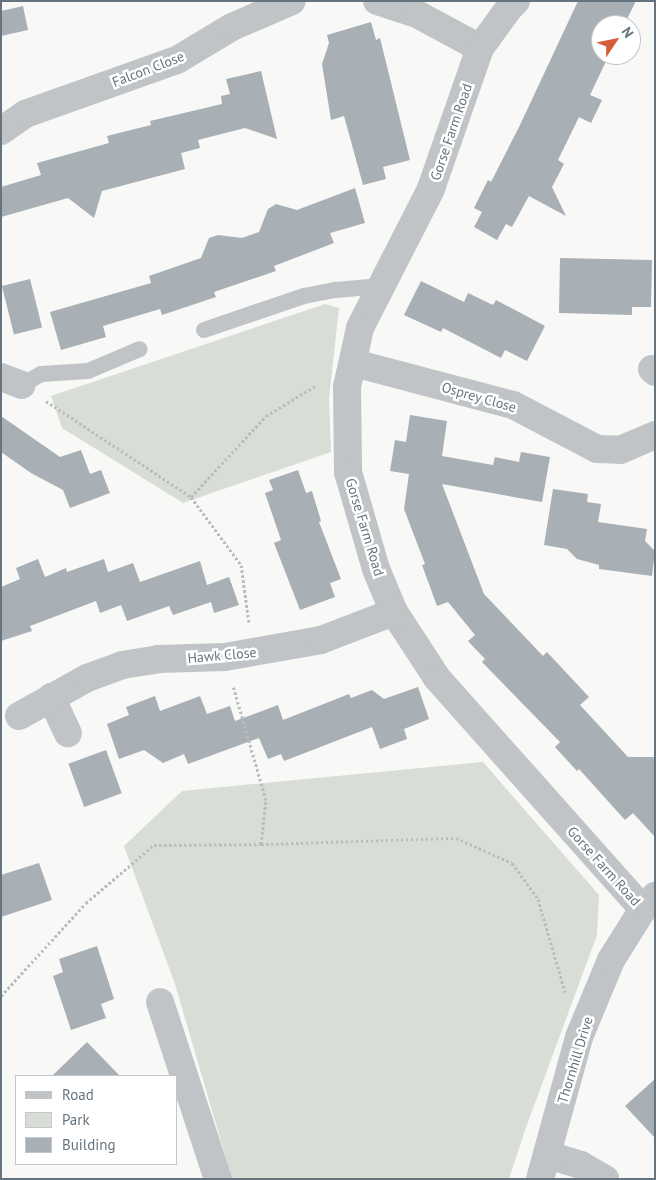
<!DOCTYPE html>
<html>
<head>
<meta charset="utf-8">
<style>
	body { margin:0 }
	#map { position:relative; width:656px; height:1180px; overflow:hidden; background:#f8f8f6; font-family:"PT Sans",sans-serif }
	div>[style] { position:absolute }
	[style*='--x'] { left:calc(var(--x)*1px); top:calc(var(--y)*1px); width:calc(var(--w)*1px); rotate:calc(var(--a)*1deg) }
	.green>* { inset:0; background:#d8ddd6 }
	.building>* { inset:0; background:#a8afb5; transform-origin:0 0 }
	.path>* { height:3px; margin-top:-1.5px; transform-origin:0; background:repeating-linear-gradient(90deg,#babdbf 0 2.5px,transparent 0 5px) }
	.service>* { height:16px; margin:-8px; padding:0 8px; transform-origin:8px; border-radius:8px; background:#c0c4c7 }
	.minor>* { height:28px; margin:-14px; padding:0 14px; transform-origin:14px; border-radius:14px; background:#c0c4c7 }
	span { translate:-50% -50%; white-space:nowrap; text-align:center; line-height:1.15; -webkit-text-stroke:5px #fff; paint-order:stroke }
	.street-label { font-size:14px; color:#66747f }
	.frame { position:absolute; inset:0; border:2px solid #66747f; pointer-events:none }
	.legend { position:absolute; left:15px; top:1075px; width:162px; height:90px; box-sizing:border-box; background:#fff; border:1px solid #c2c7cc; margin:0; padding:6px 9px; list-style:none; font-size:15px; color:#66747f }
	.legend li { display:flex; align-items:center; gap:10px; height:25px }
	.legend b { width:25px; border:1px solid #c2c7cc }
	.north { position:absolute; left:591px; top:15px; width:50px; height:50px; box-sizing:border-box; background:#fff; border:1px solid #c2c7cc; border-radius:50%; rotate:56deg; font-size:14px; font-weight:700; line-height:20px; text-align:center; color:#66747f }
	.north::after { content:''; display:block; margin:auto; width:18px; height:22px; background:#d55e39; clip-path:polygon(50% 0,100% 100%,50% 72%,0 100%) }
</style>
</head>
<body>
<div id="map">
	<div class="green">
		<i style="clip-path:polygon(325px 304px,339px 308px,329px 399px,331px 452px,183px 503px,62px 428px,51px 396px)"></i>
		<i style="clip-path:polygon(483px 762px,599px 895px,597px 935px,524px 1133px,509px 1179px,232px 1179px,175px 984px,124px 846px,182px 791px)"></i>
	</div>
	<div class="building">
		<i style="clip-path:polygon(578px 1px,636px 1px,624px 25px,601px 25px,601px 55px,609px 55px,590px 95px,602px 100px,591px 123px,579px 117px,558px 160px,564px 164px,552px 187px,566px 216px,529px 196px,512px 227px,506px 224px,497px 240px,474px 227px,482px 212px,474px 208px,488px 180px,491px 182px,520px 125px)"></i>
		<i style="clip-path:polygon(23px 6px,28px 30px,1px 36px,1px 11px)"></i>
		<i style="clip-path:polygon(371px 22px,376px 40px,380px 38px,410px 160px,383px 167px,386px 179px,363px 185px,344px 116px,331px 120px,322px 64px,329px 43px,327px 35px)"></i>
		<i style="clip-path:polygon(261px 71px,277px 139px,245px 128px,198px 140px,200px 148px,181px 153px,185px 169px,102px 191px,94px 218px,68px 198px,1px 217px,1px 187px,41px 175px,37px 163px,109px 143px,107px 136px,151px 125px,150px 121px,222px 104px,221px 96px,230px 94px,226px 79px)"></i>
		<i style="clip-path:polygon(355px 188px,365px 223px,330px 233px,334px 243px,274px 266px,276px 271px,214px 292px,216px 297px,162px 315px,160px 309px,103px 326px,106px 337px,61px 350px,50px 312px,151px 283px,149px 276px,201px 258px,209px 238px,218px 235px,242px 238px,259px 232px,268px 209px,276px 204px,297px 210px)"></i>
		<i style="clip-path:polygon(560px 258px,652px 260px,651px 307px,632px 307px,632px 315px,559px 313px)"></i>
		<i style="left:30px;top:279px;width:50px;height:29px;rotate:76deg"></i>
		<i style="clip-path:polygon(421px 281px,464px 302px,468px 293px,493px 305px,496px 300px,545px 326px,527px 361px,505px 350px,501px 358px,443px 328px,441px 332px,404px 315px)"></i>
		<i style="clip-path:polygon(410px 415px,447px 421px,442px 456px,493px 465px,495px 457px,519px 462px,521px 452px,550px 457px,542px 502px,442px 484px,484px 594px,543px 656px,547px 652px,589px 697px,580px 705px,628px 757px,655px 757px,655px 837px,633px 813px,625px 820px,579px 769px,577px 771px,555px 747px,560px 742px,482px 662px,485px 659px,468px 641px,475px 635px,448px 602px,437px 606px,422px 565px,425px 564px,404px 509px,409px 474px,390px 471px,395px 440px,406px 442px)"></i>
		<i style="clip-path:polygon(1px 416px,60px 457px,81px 450px,90px 474px,101px 470px,110px 493px,70px 508px,63px 490px,31px 473px,1px 452px)"></i>
		<i style="clip-path:polygon(298px 470px,306px 493px,312px 491px,321px 521px,319px 522px,341px 579px,330px 583px,335px 597px,300px 610px,274px 543px,281px 540px,265px 493px,273px 490px,269px 480px)"></i>
		<i style="clip-path:polygon(553px 489px,588px 494px,587px 502px,601px 504px,598px 522px,647px 529px,645px 541px,655px 551px,652px 576px,599px 569px,599px 565px,577px 559px,567px 549px,544px 545px)"></i>
		<i style="clip-path:polygon(38px 559px,45px 577px,66px 568px,67px 572px,104px 559px,108px 572px,133px 563px,140px 582px,200px 561px,207px 585px,229px 577px,239px 605px,214px 613px,211px 602px,173px 615px,169px 606px,127px 621px,121px 605px,100px 613px,96px 601px,30px 626px,32px 631px,1px 641px,1px 587px,20px 579px,16px 568px)"></i>
		<i style="clip-path:polygon(418px 687px,429px 719px,404px 729px,407px 739px,380px 749px,372px 727px,284px 761px,281px 754px,268px 759px,259px 738px,188px 764px,184px 754px,163px 763px,144px 750px,119px 759px,107px 724px,129px 715px,126px 707px,155px 696px,160px 711px,200px 696px,207px 714px,230px 706px,235px 721px,278px 705px,283px 720px,349px 694px,351px 698px,372px 690px,384px 699px)"></i>
		<i style="left:106px;top:750px;width:46px;height:40px;rotate:70deg"></i>
		<i style="clip-path:polygon(39px 863px,52px 900px,1px 917px,1px 875px)"></i>
		<i style="clip-path:polygon(97px 946px,114px 999px,101px 1004px,106px 1018px,71px 1030px,53px 976px,63px 972px,59px 959px)"></i>
		<i style="clip-path:polygon(87px 1042px,120px 1076px,52px 1076px)"></i>
		<i style="clip-path:polygon(655px 1079px,655px 1138px,625px 1106px)"></i>
	</div>
	<div class="path">
		<i style="--x:46;--y:401;--w:174;--a:33.5"></i>
		<i style="--x:191;--y:497;--w:110;--a:-47.2"></i>
		<i style="--x:266;--y:416;--w:60;--a:-31.3"></i>
		<i style="--x:191;--y:497;--w:84;--a:53.7"></i>
		<i style="--x:241;--y:565;--w:58;--a:82"></i>
		<i style="--x:261;--y:844;--w:195;--a:-1.8"></i>
		<i style="--x:456;--y:838;--w:61;--a:24.1"></i>
		<i style="--x:512;--y:863;--w:44;--a:54.2"></i>
		<i style="--x:538;--y:899;--w:97;--a:73.8"></i>
		<i style="--x:1;--y:996;--w:126;--a:-47.6"></i>
		<i style="--x:86;--y:903;--w:89;--a:-40.5"></i>
		<i style="--x:154;--y:845;--w:107;--a:-0.5"></i>
		<i style="--x:261;--y:844;--w:44;--a:-83.5"></i>
		<i style="--x:266;--y:800;--w:119;--a:-106.1"></i>
	</div>
	<div class="service">
		<i style="--x:204;--y:330;--w:106;--a:-18.8"></i>
		<i style="--x:304;--y:296;--w:33;--a:-11"></i>
		<i style="--x:336;--y:290;--w:45;--a:-5.1"></i>
		<i style="--x:22;--y:385;--w:22;--a:-30"></i>
		<i style="--x:41;--y:374;--w:47;--a:-3.7"></i>
		<i style="--x:88;--y:371;--w:56;--a:-22.9"></i>
	</div>
	<div class="minor">
		<i style="--x:377;--y:1;--w:40;--a:18"></i>
		<i style="--x:415;--y:13;--w:74;--a:28.3"></i>
		<i style="--x:516;--y:1;--w:10;--a:135"></i>
		<i style="--x:509;--y:8;--w:49;--a:125.9"></i>
		<i style="--x:480;--y:48;--w:149;--a:109.2"></i>
		<i style="--x:431;--y:189;--w:156;--a:117.1"></i>
		<i style="--x:360;--y:328;--w:60;--a:102.4"></i>
		<i style="--x:347;--y:387;--w:85;--a:89.3"></i>
		<i style="--x:348;--y:472;--w:101;--a:73.9"></i>
		<i style="--x:376;--y:569;--w:47;--a:67.3"></i>
		<i style="--x:394;--y:612;--w:79;--a:56.9"></i>
		<i style="--x:437;--y:678;--w:310;--a:48.3"></i>
		<i style="--x:1;--y:131;--w:29;--a:-35"></i>
		<i style="--x:25;--y:114;--w:161;--a:-19.6"></i>
		<i style="--x:177;--y:60;--w:64;--a:-31"></i>
		<i style="--x:232;--y:27;--w:65;--a:-23.4"></i>
		<i style="--x:354;--y:363;--w:164;--a:14.8"></i>
		<i style="--x:513;--y:405;--w:95;--a:27.6"></i>
		<i style="--x:597;--y:449;--w:23;--a:2"></i>
		<i style="--x:620;--y:450;--w:38;--a:-23"></i>
		<i style="--x:652;--y:369;--w:4;--a:45"></i>
		<i style="--x:1;--y:377;--w:22;--a:21"></i>
		<i style="--x:51;--y:697;--w:40;--a:65"></i>
		<i style="--x:19;--y:716;--w:78;--a:-29.2"></i>
		<i style="--x:87;--y:678;--w:37;--a:-20"></i>
		<i style="--x:122;--y:665;--w:36;--a:-9"></i>
		<i style="--x:158;--y:659;--w:67;--a:-1.7"></i>
		<i style="--x:225;--y:657;--w:97;--a:-10"></i>
		<i style="--x:321;--y:640;--w:78;--a:-21"></i>
		<i style="--x:160;--y:1002;--w:186;--a:71.9"></i>
		<i style="--x:548;--y:1155;--w:34;--a:17"></i>
		<i style="--x:581;--y:1165;--w:28;--a:30"></i>
		<i style="--x:540;--y:1179;--w:147;--a:-74.6"></i>
		<i style="--x:579;--y:1037;--w:83;--a:-67.4"></i>
		<i style="--x:611;--y:960;--w:60;--a:-57.9"></i>
		<i style="--x:643;--y:909;--w:18;--a:-47"></i>
	</div>
	<div class="street-label">
		<span style="left:148px;top:69px;rotate:-21deg">Falcon Close</span>
		<span style="left:451px;top:132px;rotate:-71deg">Gorse Farm Road</span>
		<span style="left:479px;top:397px;rotate:16deg">Osprey Close</span>
		<span style="left:365px;top:527px;rotate:73deg">Gorse Farm Road</span>
		<span style="left:222px;top:655px;rotate:-5deg">Hawk Close</span>
		<span style="left:604px;top:866px;rotate:48deg">Gorse Farm Road</span>
		<span style="left:575px;top:1060px;rotate:-73deg">Thornhill Drive</span>
	</div>
	<div class="frame"></div>
	<ul class="legend">
	<li><b style="height:6px;background:#c0c4c7"></b>Road</li>
	<li><b style="height:14px;background:#d8ddd6"></b>Park</li>
	<li><b style="height:14px;background:#a8afb5"></b>Building</li>
	</ul>
	<div class="north">N</div>
</div>
</body>
</html>
